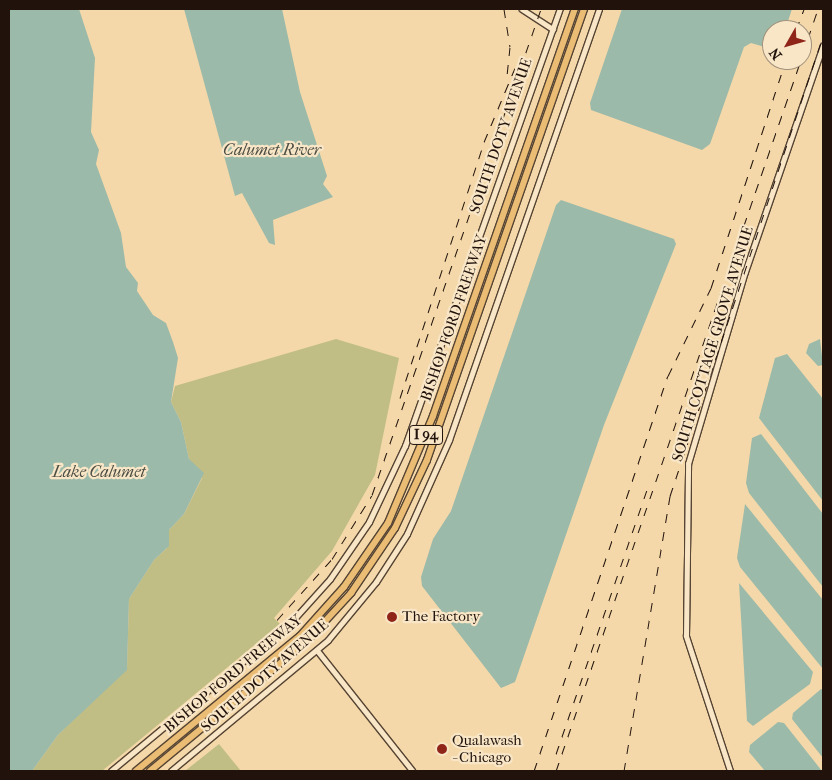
<!DOCTYPE html>
<html>
<head>
<meta charset="utf-8">
<style>
	body { margin:0 }
	#map { position:relative; width:832px; height:780px; overflow:hidden; background:#f4d8a9; font-family:"IM FELL French Canon",serif }
	div>[style] { position:absolute }
	[style*='--x'] { left:calc(var(--x)*1px); top:calc(var(--y)*1px); width:calc(var(--w)*1px); rotate:calc(var(--a)*1deg) }
	.green>* { inset:0; background:#c0be85 }
	.water>* { inset:0; background:#9cbaa9 }
	.roads { filter:drop-shadow(1px 0 #564433) drop-shadow(-1px 0 #564433) drop-shadow(0 1px #564433) drop-shadow(0 -1px #564433) }
	.minor>* { height:4.5px; margin:-2.25px; padding:0 2.25px; transform-origin:2.25px; border-radius:2.25px; background:#f8e6c7 }
	.highway>* { height:6px; margin:-3px; padding:0 3px; transform-origin:3px; border-radius:3px; background:#eabc74 }
	.rail>* { height:1px; margin-top:-0.5px; transform-origin:0; background:repeating-linear-gradient(90deg,#21130c 0 9px,transparent 0 18px) }
	.dots>* { width:14px; height:14px; translate:-50% -50%; box-sizing:border-box; border:2px solid #f8e6c7; border-radius:50% }
	span { translate:-50% -50%; white-space:nowrap; text-align:center; line-height:1.15; -webkit-text-stroke:4.5px #f8e6c7; paint-order:stroke }
	.shield-label span { padding:1px 4px; background:#f8e6c7; border:1px solid; border-radius:4px; -webkit-text-stroke-width:0 }
	.shield-label { font-size:14px; color:#21130c; font-weight:700 }
	.street-label { font-size:15px; color:#21130c }
	.poi-label { font-size:15px; color:#21130c }
	.left { translate:0 -50%; text-align:left }
	.water-label { font-size:16px; color:#4c4d43; font-style:italic }
	.frame { position:absolute; inset:0; border:10px solid #21130c; pointer-events:none }
	.north { position:absolute; left:762px; top:20px; width:50px; height:50px; box-sizing:border-box; background:#f8e6c7; border:1px solid #a2927c; border-radius:50%; rotate:232deg; font-size:14px; font-weight:700; line-height:20px; text-align:center; color:#21130c }
	.north::after { content:''; display:block; margin:auto; width:18px; height:22px; background:#8f2418; clip-path:polygon(50% 0,100% 100%,50% 72%,0 100%) }
</style>
</head>
<body>
<div id="map">
	<div class="green">
		<i style="clip-path:polygon(336px 339px,399px 358px,375px 475px,332px 551px,274px 618px,280px 624px,102px 771px,32px 771px,58px 735px,127px 668px,129px 599px,154px 560px,167px 548px,169px 530px,184px 514px,202px 478px,189px 459px,181px 422px,171px 402px,175px 386px)"></i>
		<i style="clip-path:polygon(219px 744px,241px 771px,185px 771px)"></i>
	</div>
	<div class="water">
		<i style="clip-path:polygon(9px 9px,79px 9px,95px 58px,91px 132px,99px 150px,96px 164px,121px 233px,126px 267px,138px 283px,137px 291px,153px 315px,166px 323px,173px 342px,178px 358px,171px 402px,181px 422px,189px 459px,204px 473px,184px 514px,169px 530px,169px 546px,154px 560px,129px 599px,127px 670px,58px 735px,32px 771px,9px 771px)"></i>
		<i style="clip-path:polygon(184px 9px,282px 9px,300px 92px,327px 176px,323px 184px,333px 197px,273px 220px,275px 245px,269px 243px,242px 193px,235px 196px)"></i>
		<i style="clip-path:polygon(622px 9px,792px 9px,785px 30px,772px 30px,772px 49px,751px 43px,744px 47px,710px 144px,702px 150px,591px 110px,590px 103px)"></i>
		<i style="clip-path:polygon(561px 200px,674px 239px,676px 244px,604px 425px,515px 682px,501px 688px,422px 586px,421px 577px,433px 539px,451px 511px,556px 205px)"></i>
		<i style="clip-path:polygon(820px 339px,823px 365px,818px 366px,806px 353px,809px 344px)"></i>
		<i style="clip-path:polygon(787px 354px,823px 399px,823px 501px,759px 418px,775px 358px)"></i>
		<i style="clip-path:polygon(761px 434px,823px 514px,823px 587px,749px 493px,746px 483px,752px 438px)"></i>
		<i style="clip-path:polygon(745px 504px,823px 600px,823px 669px,740px 567px,737px 558px)"></i>
		<i style="clip-path:polygon(739px 583px,813px 672px,810px 684px,753px 726px,747px 721px)"></i>
		<i style="clip-path:polygon(821px 689px,823px 690px,823px 758px,792px 719px,793px 713px)"></i>
		<i style="clip-path:polygon(778px 722px,784px 723px,822px 771px,765px 771px,749px 752px,750px 745px)"></i>
	</div>
	<div class="roads">
		<div class="minor">
			<i style="--x:522;--y:9;--w:37;--a:33"></i>
			<i style="--x:317;--y:650;--w:154;--a:51.6"></i>
			<i style="--x:111;--y:771;--w:239;--a:-39.7"></i>
			<i style="--x:295;--y:618;--w:52;--a:-48.1"></i>
			<i style="--x:330;--y:579;--w:69;--a:-55.6"></i>
			<i style="--x:369;--y:522;--w:84;--a:-64.7"></i>
			<i style="--x:405;--y:446;--w:464;--a:-70.5"></i>
			<i style="--x:171;--y:771;--w:204;--a:-39.8"></i>
			<i style="--x:328;--y:640;--w:75;--a:-50.4"></i>
			<i style="--x:376;--y:582;--w:57;--a:-57.1"></i>
			<i style="--x:407;--y:534;--w:103;--a:-65.9"></i>
			<i style="--x:449;--y:440;--w:456;--a:-70.8"></i>
			<i style="--x:730;--y:771;--w:142;--a:-108.1"></i>
			<i style="--x:686;--y:636;--w:172;--a:-89.3"></i>
			<i style="--x:688;--y:464;--w:200;--a:-73.5"></i>
			<i style="--x:745;--y:272;--w:239;--a:-71"></i>
		</div>
		<div class="highway">
			<i style="--x:136;--y:771;--w:212;--a:-39.5"></i>
			<i style="--x:300;--y:636;--w:66;--a:-48.1"></i>
			<i style="--x:344;--y:587;--w:78;--a:-55.5"></i>
			<i style="--x:388;--y:523;--w:116;--a:-67.2"></i>
			<i style="--x:433;--y:416;--w:431;--a:-70.8"></i>
			<i style="--x:150;--y:771;--w:202;--a:-39.6"></i>
			<i style="--x:306;--y:642;--w:67;--a:-47.4"></i>
			<i style="--x:351;--y:593;--w:78;--a:-55.9"></i>
			<i style="--x:395;--y:528;--w:75;--a:-64.8"></i>
			<i style="--x:427;--y:460;--w:478;--a:-70.8"></i>
		</div>
	</div>
	<div class="rail">
		<i style="--x:504;--y:9;--w:38;--a:81"></i>
		<i style="--x:510;--y:47;--w:29;--a:96"></i>
		<i style="--x:796;--y:30;--w:22;--a:-69"></i>
		<i style="--x:802;--y:56;--w:50;--a:-71.2"></i>
		<i style="--x:400;--y:398;--w:269;--a:-71.8"></i>
		<i style="--x:484;--y:142;--w:80;--a:-67.3"></i>
		<i style="--x:277;--y:620;--w:82;--a:-48"></i>
		<i style="--x:332;--y:559;--w:75;--a:-58"></i>
		<i style="--x:372;--y:495;--w:515;--a:-70.83"></i>
		<i style="--x:556;--y:754;--w:282;--a:-71"></i>
		<i style="--x:534;--y:771;--w:417;--a:-71.3"></i>
		<i style="--x:668;--y:376;--w:98;--a:-64"></i>
		<i style="--x:711;--y:288;--w:240;--a:-71.8"></i>
		<i style="--x:556;--y:771;--w:752;--a:-70.99"></i>
		<i style="--x:624;--y:771;--w:279;--a:-80.5"></i>
		<i style="--x:670;--y:496;--w:485;--a:-71.6"></i>
	</div>
	<div class="dots">
		<i style="left:392px;top:617px;background:#8f2418"></i>
		<i style="left:442px;top:749px;background:#8f2418"></i>
	</div>
	<div class="shield-label">
		<span style="left:426px;top:435px">I 94</span>
	</div>
	<div class="street-label">
		<span style="left:501px;top:136px;rotate:-71deg">SOUTH DOTY AVENUE</span>
		<span style="left:454px;top:318px;rotate:-71deg">BISHOP FORD FREEWAY</span>
		<span style="left:713px;top:344px;rotate:-73deg">SOUTH COTTAGE GROVE AVENUE</span>
		<span style="left:233px;top:674px;rotate:-40deg">BISHOP FORD FREEWAY</span>
		<span style="left:265px;top:676px;rotate:-41deg">SOUTH DOTY AVENUE</span>
	</div>
	<div class="poi-label">
		<span class="left" style="left:402px;top:617px">The Factory</span>
		<span class="left" style="left:452px;top:749px">Qualawash<br>- Chicago</span>
	</div>
	<div class="water-label">
		<span style="left:272px;top:150px">Calumet River</span>
		<span style="left:99px;top:472px">Lake Calumet</span>
	</div>
	<div class="frame"></div>
	<div class="north">N</div>
</div>
</body>
</html>
